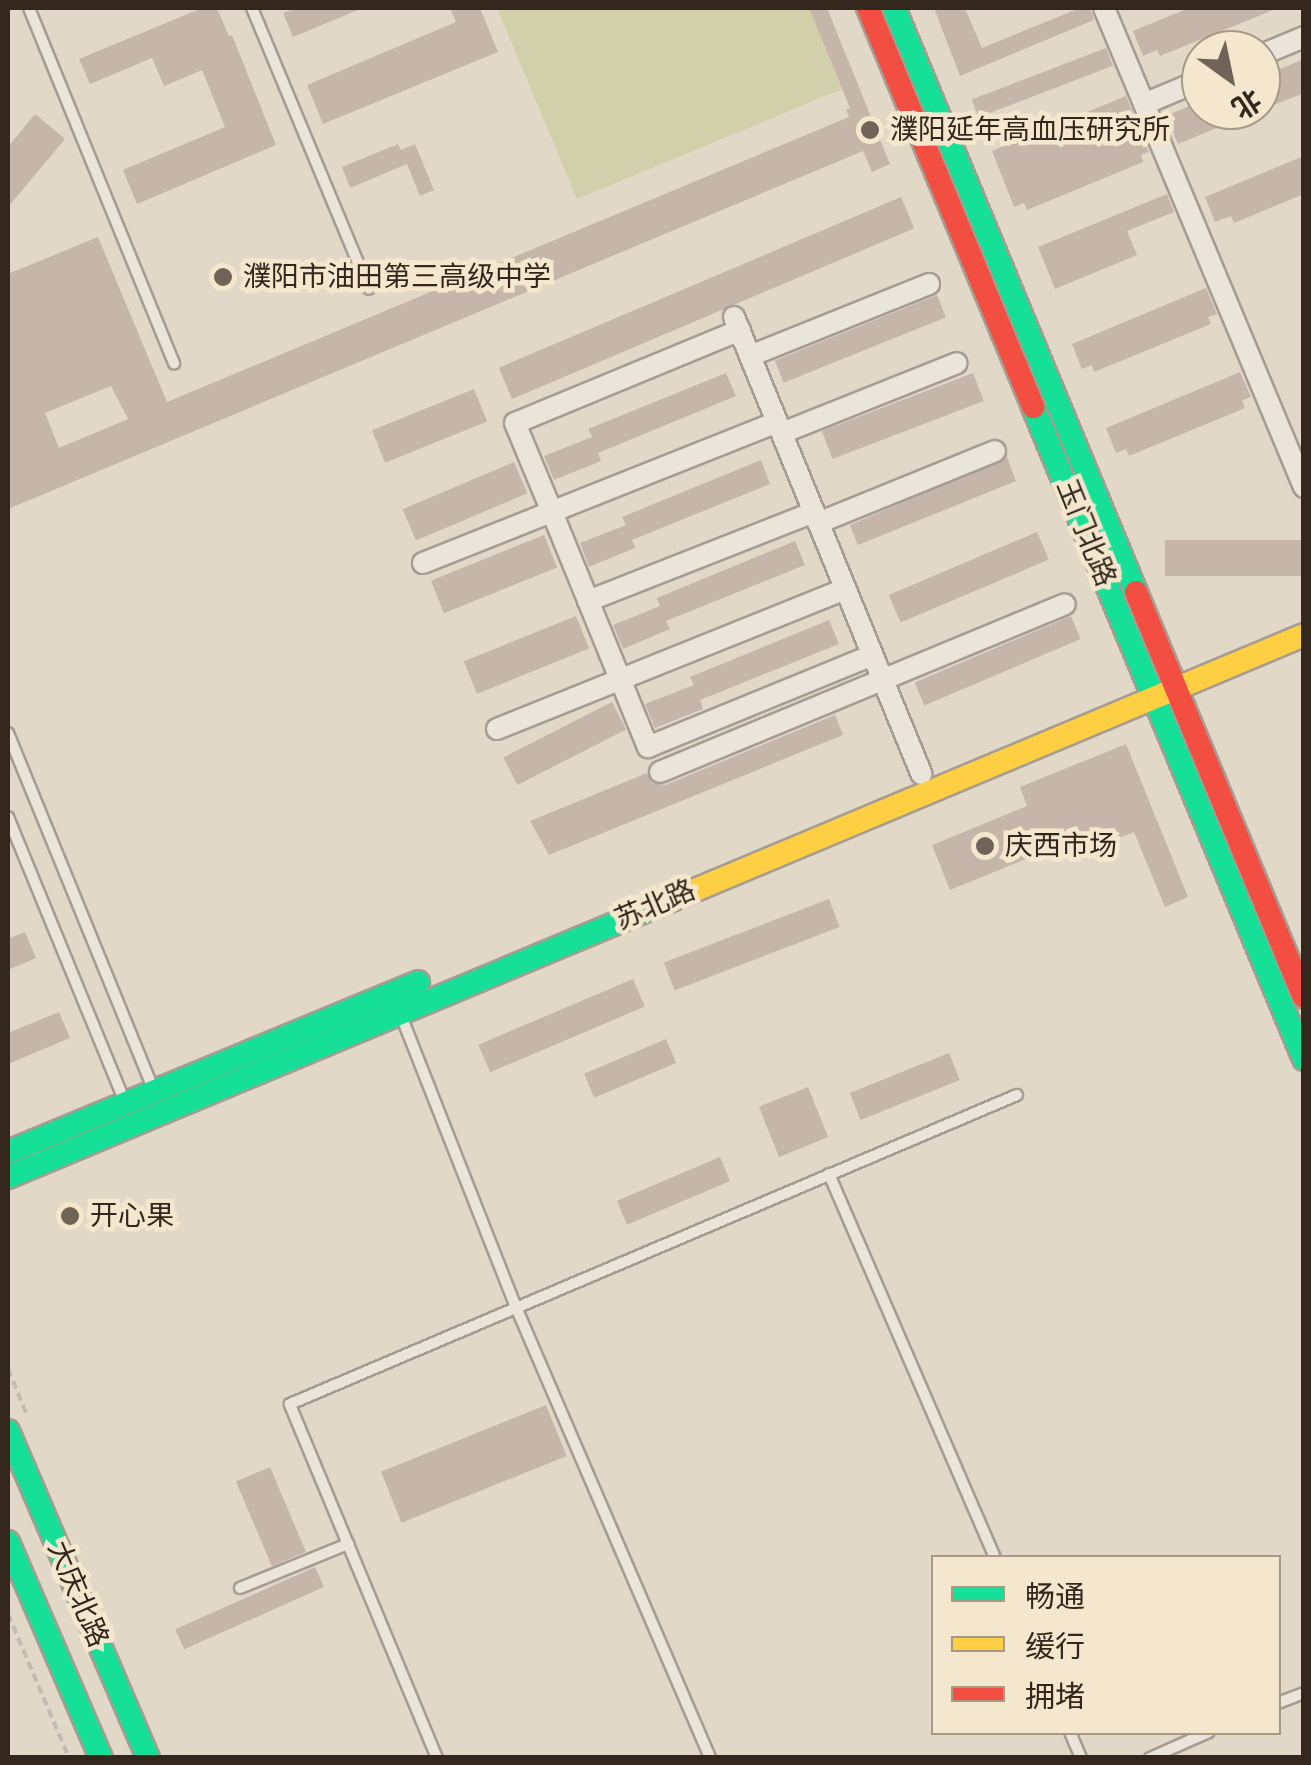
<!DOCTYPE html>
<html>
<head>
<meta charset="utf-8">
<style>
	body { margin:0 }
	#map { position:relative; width:1311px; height:1765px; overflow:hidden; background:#e2d8c8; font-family:"Roboto Serif","Noto Sans SC",serif }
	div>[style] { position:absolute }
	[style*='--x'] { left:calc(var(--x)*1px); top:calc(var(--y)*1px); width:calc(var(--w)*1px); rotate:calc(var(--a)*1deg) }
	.green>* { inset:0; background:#d2d0ab }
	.building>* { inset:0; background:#c5b6a9; transform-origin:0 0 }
	.path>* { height:4px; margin-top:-2px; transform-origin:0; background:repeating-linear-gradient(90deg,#c2bbb2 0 8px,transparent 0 13px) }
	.roads { filter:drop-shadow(2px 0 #a69d92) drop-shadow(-2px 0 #a69d92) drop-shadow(0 2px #a69d92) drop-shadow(0 -2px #a69d92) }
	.lane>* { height:10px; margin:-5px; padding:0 5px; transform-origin:5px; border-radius:5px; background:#eae4da }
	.street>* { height:20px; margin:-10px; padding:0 10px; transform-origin:10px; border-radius:10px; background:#eae4da }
	.fast>* { height:22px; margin:-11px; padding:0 11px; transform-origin:11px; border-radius:11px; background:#16e098 }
	.slow>* { height:22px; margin:-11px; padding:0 11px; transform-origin:11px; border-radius:11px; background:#ffcf43 }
	.jam>* { height:22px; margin:-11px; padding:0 11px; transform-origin:11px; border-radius:11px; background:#f24e42 }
	.dots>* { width:28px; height:28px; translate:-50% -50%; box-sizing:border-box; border:5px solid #f4e7cd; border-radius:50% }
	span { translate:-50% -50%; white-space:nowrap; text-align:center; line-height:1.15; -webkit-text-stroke:9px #f4e7cd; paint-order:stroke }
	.poi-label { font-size:28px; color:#33261c }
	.left { translate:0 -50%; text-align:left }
	.street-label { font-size:28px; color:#33261c }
	.frame { position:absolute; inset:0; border:10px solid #33261c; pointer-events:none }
	.legend { position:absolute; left:931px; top:1555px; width:350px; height:180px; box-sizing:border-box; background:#f4e7cd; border:2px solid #a79a86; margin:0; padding:12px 18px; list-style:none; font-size:30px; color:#33261c }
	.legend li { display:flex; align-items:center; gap:20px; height:50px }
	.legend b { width:50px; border:2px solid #a79a86 }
	.north { position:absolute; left:1181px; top:30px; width:100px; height:100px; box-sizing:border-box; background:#f4e7cd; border:2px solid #a79a86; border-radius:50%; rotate:147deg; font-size:28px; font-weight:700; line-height:40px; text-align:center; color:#33261c }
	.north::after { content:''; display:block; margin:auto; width:35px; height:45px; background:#706458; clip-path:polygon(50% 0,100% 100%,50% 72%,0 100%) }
</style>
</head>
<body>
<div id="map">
	<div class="green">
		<i style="clip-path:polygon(497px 8px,809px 8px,842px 89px,577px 199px)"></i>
	</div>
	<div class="building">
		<i style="clip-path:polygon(202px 8px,217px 8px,229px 36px,232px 35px,276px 145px,137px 204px,123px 170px,225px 127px,202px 70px,164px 86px,152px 58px,90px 84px,79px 59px)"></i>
		<i style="clip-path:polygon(296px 8px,363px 8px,293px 37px,283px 13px)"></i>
		<i style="clip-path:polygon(450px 8px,480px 8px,498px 52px,323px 124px,307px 85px,456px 22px)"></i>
		<i style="clip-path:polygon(evenodd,809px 8px,827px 8px,890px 164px,872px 172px,863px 151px,8px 509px,8px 274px,98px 237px,167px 402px,849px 117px,846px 110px,850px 108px,809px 8px,111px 386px,128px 419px,59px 448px,45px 413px,111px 386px)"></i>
		<i style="clip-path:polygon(934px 8px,965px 8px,982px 48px,1080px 8px,1090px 8px,1094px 20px,960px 76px)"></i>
		<i style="clip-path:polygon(1189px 8px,1278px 8px,1160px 56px,1157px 50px,1143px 56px,1133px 31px)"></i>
		<i style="left:1106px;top:48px;width:19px;height:144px;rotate:69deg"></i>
		<i style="clip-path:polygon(1304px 59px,1304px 93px,1261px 110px,1261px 77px)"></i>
		<i style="clip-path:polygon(1126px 96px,1149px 152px,1141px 155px,1143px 162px,1027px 210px,1024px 203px,1014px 207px,992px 151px)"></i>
		<i style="clip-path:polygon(1201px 101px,1201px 110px,1260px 110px,1178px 144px,1166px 116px)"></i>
		<i style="clip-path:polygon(35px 114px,65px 139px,8px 207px,8px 147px)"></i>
		<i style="clip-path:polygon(398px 144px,401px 150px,415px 144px,434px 190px,420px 196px,407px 164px,350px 188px,342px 167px)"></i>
		<i style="clip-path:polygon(1304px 156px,1304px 194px,1234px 223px,1231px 216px,1215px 222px,1205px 197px)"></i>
		<i style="clip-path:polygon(1167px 194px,1174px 212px,1127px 231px,1137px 255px,1055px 289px,1038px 247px)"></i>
		<i style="left:901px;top:197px;width:34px;height:437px;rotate:67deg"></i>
		<i style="clip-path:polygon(1206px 288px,1217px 314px,1208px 317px,1211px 324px,1094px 372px,1092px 365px,1082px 369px,1072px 344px)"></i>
		<i style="left:937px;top:295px;width:24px;height:175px;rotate:68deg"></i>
		<i style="clip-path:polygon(1240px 372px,1251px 397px,1242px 400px,1245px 408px,1129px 456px,1126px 449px,1116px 453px,1106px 428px)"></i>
		<i style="clip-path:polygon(726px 373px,736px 396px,598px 453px,601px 461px,554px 480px,544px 456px,592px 437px,588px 429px)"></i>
		<i style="left:973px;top:373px;width:30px;height:162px;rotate:69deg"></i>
		<i style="left:474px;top:389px;width:35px;height:110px;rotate:68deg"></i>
		<i style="clip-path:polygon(1007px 457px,1016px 481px,858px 545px,850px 525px)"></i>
		<i style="clip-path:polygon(761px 460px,770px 484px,632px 540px,635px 548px,589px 567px,580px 543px,626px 525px,622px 517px)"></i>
		<i style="left:514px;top:462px;width:34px;height:121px;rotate:67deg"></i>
		<i style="left:1037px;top:532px;width:30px;height:161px;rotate:67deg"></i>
		<i style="left:544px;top:535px;width:35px;height:122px;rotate:68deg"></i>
		<i style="left:1304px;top:540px;width:36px;height:139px;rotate:90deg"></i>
		<i style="clip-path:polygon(795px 541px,805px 565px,666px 621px,670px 629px,623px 649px,613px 625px,660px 606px,657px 598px)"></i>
		<i style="left:576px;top:616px;width:35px;height:121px;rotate:68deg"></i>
		<i style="left:1071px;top:616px;width:25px;height:170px;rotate:67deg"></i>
		<i style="clip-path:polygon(829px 620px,839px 644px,700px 700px,703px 709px,655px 728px,645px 704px,694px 685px,690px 677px)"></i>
		<i style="left:612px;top:702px;width:31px;height:122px;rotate:63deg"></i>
		<i style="clip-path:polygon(835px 715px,843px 735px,549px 855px,530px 821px,647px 773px,652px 783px,665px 785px)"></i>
		<i style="clip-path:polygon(1126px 744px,1188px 897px,1165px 907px,1134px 832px,1071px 857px,1065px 843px,950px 890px,932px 845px,1027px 806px,1020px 787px)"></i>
		<i style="left:829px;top:899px;width:30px;height:177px;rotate:69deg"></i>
		<i style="clip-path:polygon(25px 932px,36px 958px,8px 970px,8px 939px)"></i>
		<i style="left:633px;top:979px;width:30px;height:168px;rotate:67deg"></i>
		<i style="clip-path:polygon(59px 1012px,70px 1038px,8px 1064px,8px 1033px)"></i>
		<i style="left:666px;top:1039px;width:26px;height:89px;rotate:67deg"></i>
		<i style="left:949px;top:1053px;width:29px;height:107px;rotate:68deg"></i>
		<i style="left:808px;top:1087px;width:54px;height:53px;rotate:68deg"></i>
		<i style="left:720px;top:1157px;width:26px;height:112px;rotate:67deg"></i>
		<i style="left:546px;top:1405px;width:55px;height:178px;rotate:68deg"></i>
		<i style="left:270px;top:1467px;width:92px;height:37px;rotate:67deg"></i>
		<i style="left:315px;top:1567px;width:22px;height:153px;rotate:66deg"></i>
	</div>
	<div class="path">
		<i style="--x:8;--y:1369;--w:50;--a:67.6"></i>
		<i style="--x:8;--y:1614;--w:156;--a:67"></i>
	</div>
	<div class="roads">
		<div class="lane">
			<i style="--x:29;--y:8;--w:384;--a:67.8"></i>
			<i style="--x:252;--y:8;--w:304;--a:67.4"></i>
			<i style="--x:8;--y:733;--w:386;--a:67.8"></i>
			<i style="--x:8;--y:817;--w:308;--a:67.7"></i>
			<i style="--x:402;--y:1018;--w:311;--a:68.5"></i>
			<i style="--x:516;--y:1307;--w:491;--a:66.7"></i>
			<i style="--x:829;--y:1174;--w:418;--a:66.6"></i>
			<i style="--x:240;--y:1588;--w:117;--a:-22.2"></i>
			<i style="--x:1278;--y:1703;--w:28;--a:-21"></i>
			<i style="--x:1070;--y:1732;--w:28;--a:67"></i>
			<i style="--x:437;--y:1758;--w:383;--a:-112.6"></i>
			<i style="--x:290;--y:1404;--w:790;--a:-23.03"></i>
			<i style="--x:1150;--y:1758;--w:64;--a:-23.8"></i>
		</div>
		<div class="street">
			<i style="--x:1104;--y:8;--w:519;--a:67.34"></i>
			<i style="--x:1261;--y:55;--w:47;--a:-22.7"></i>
			<i style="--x:1144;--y:104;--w:62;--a:-22.8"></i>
			<i style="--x:734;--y:317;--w:494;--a:67.7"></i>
			<i style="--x:740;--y:330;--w:243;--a:157.5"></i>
			<i style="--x:515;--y:423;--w:96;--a:67.4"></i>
			<i style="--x:552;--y:512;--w:254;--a:67.8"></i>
			<i style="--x:648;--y:747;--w:242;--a:-22.3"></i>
			<i style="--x:750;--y:356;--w:193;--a:-21.9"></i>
			<i style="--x:782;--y:433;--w:188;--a:-21.8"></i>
			<i style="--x:818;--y:523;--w:191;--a:-22.1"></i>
			<i style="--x:423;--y:563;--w:381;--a:-21.7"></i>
			<i style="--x:588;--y:601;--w:243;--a:-21.5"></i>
			<i style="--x:497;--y:729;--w:375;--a:-21.9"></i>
			<i style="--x:660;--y:772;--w:438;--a:-22.5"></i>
		</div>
		<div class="fast">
			<i style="--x:894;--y:8;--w:632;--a:67.49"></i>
			<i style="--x:1033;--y:407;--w:706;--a:67.43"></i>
			<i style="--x:8;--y:1152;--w:444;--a:-22.5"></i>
			<i style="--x:8;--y:1177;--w:716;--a:-22.66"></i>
			<i style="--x:8;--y:1431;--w:356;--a:66.8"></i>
			<i style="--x:8;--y:1542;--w:235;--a:66.7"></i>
		</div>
		<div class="slow">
			<i style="--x:669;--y:901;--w:688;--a:-22.73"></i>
		</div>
		<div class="jam">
			<i style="--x:868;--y:8;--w:432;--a:67.5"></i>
			<i style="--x:1136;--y:592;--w:438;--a:67.5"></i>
		</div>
	</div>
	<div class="dots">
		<i style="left:870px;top:130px;background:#706458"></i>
		<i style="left:223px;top:277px;background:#706458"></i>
		<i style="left:985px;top:846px;background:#706458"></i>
		<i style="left:70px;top:1216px;background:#706458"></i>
	</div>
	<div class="poi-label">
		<span class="left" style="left:890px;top:130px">濮阳延年高血压研究所</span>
		<span class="left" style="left:243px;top:277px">濮阳市油田第三高级中学</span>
		<span class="left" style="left:1005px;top:846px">庆西市场</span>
		<span class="left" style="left:90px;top:1216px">开心果</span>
	</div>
	<div class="street-label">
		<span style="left:1086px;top:533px;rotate:68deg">玉门北路</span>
		<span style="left:655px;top:905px;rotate:-23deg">苏北路</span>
		<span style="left:78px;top:1594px;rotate:67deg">大庆北路</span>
	</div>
	<div class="frame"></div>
	<ul class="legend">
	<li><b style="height:12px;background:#16e098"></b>畅通</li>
	<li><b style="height:12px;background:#ffcf43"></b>缓行</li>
	<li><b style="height:12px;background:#f24e42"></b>拥堵</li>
	</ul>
	<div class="north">北</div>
</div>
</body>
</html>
